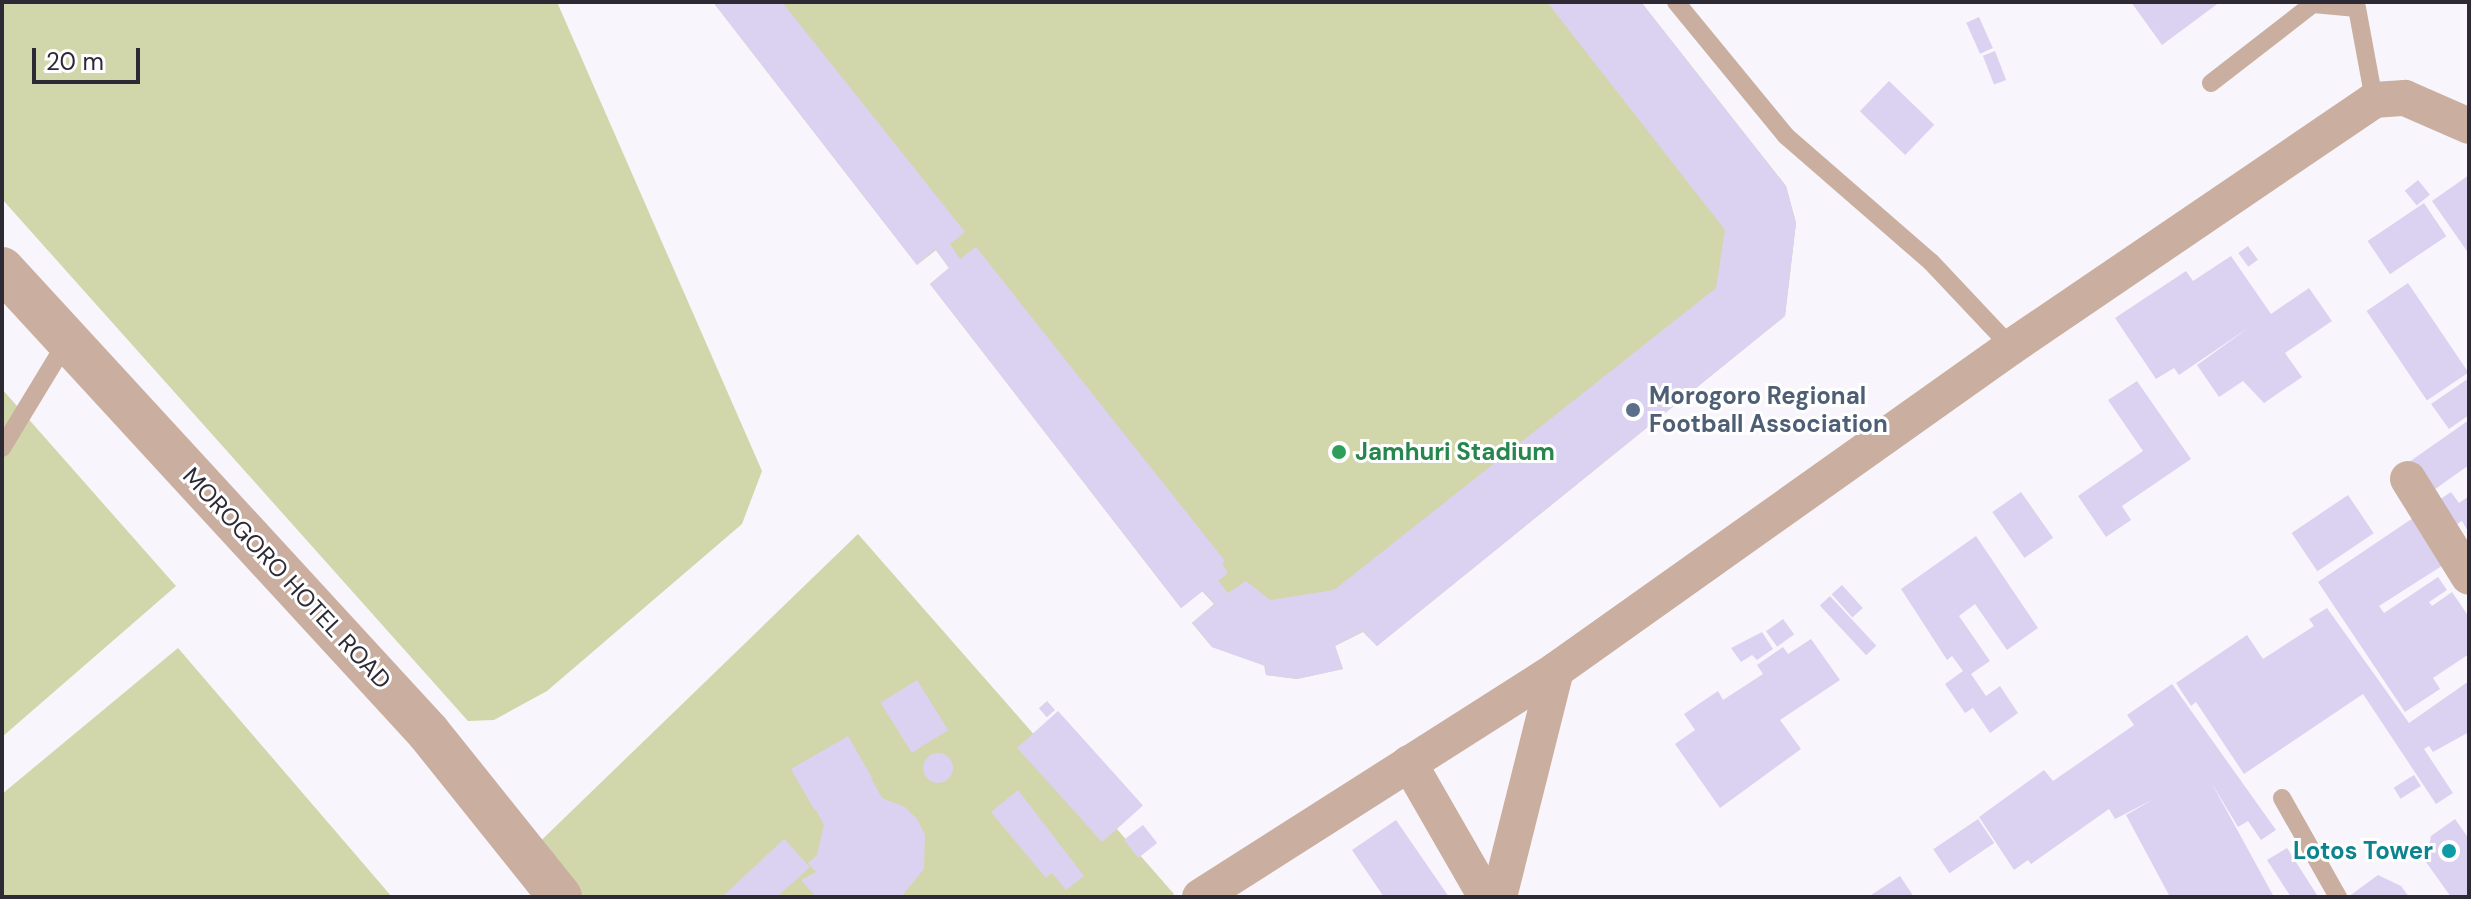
<!DOCTYPE html>
<html>
<head>
<meta charset="utf-8">
<style>
	body { margin:0 }
	#map { position:relative; width:2471px; height:899px; overflow:hidden; background:#f8f6fc; font-family:"DM Sans",sans-serif }
	div>[style] { position:absolute }
	[style*='--x'] { left:calc(var(--x)*1px); top:calc(var(--y)*1px); width:calc(var(--w)*1px); rotate:calc(var(--a)*1deg) }
	.green>* { inset:0; background:#d2d6ab }
	.building>* { inset:0; background:#dad2f0; transform-origin:0 0 }
	.round { border-radius:50% }
	.service>* { height:18px; margin:-9px; padding:0 9px; transform-origin:9px; border-radius:9px; background:#caafa0 }
	.minor>* { height:36px; margin:-18px; padding:0 18px; transform-origin:18px; border-radius:18px; background:#caafa0 }
	.tertiary>* { height:44px; margin:-22px; padding:0 22px; transform-origin:22px; border-radius:22px; background:#caafa0 }
	.dots>* { width:22px; height:22px; translate:-50% -50%; box-sizing:border-box; border:4px solid #fff; border-radius:50% }
	span { translate:-50% -50%; white-space:nowrap; text-align:center; line-height:1.15; -webkit-text-stroke:6px #fff; paint-order:stroke }
	.service-label { font-size:24px; color:#4e5e75; font-weight:700 }
	.left { translate:0 -50%; text-align:left }
	.leisure-label { font-size:24px; color:#27864d; font-weight:700 }
	.street-label { font-size:24px; color:#2d2a36 }
	.culture-label { font-size:24px; color:#0d838f; font-weight:700 }
	.right { translate:-100% -50%; text-align:right }
	.frame { position:absolute; inset:0; border:4px solid #2d2a36; pointer-events:none }
	.scale { position:absolute; left:32px; top:48px; width:108px; height:36px; box-sizing:border-box; border:4px solid #2d2a36; border-top:0; padding-left:10px; font-size:24px; line-height:28px; white-space:nowrap; color:#2d2a36; -webkit-text-stroke:6px #fff; paint-order:stroke }
</style>
</head>
<body>
<div id="map">
	<div class="green">
		<i style="clip-path:polygon(2px 2px,557px 2px,762px 471px,742px 524px,547px 691px,494px 720px,468px 721px,2px 199px)"></i>
		<i style="clip-path:polygon(713px 2px,1641px 2px,1786px 186px,1796px 223px,1785px 316px,1377px 646px,1363px 632px,1335px 646px,1343px 669px,1297px 679px,1266px 675px,1264px 665px,1212px 647px,1192px 623px,1214px 604px,1202px 591px,1181px 608px,930px 284px,949px 268px,936px 250px,917px 265px)"></i>
		<i style="clip-path:polygon(2px 389px,176px 586px,2px 737px)"></i>
		<i style="clip-path:polygon(858px 534px,1174px 894px,1173px 897px,559px 897px,524px 857px)"></i>
		<i style="clip-path:polygon(178px 648px,392px 897px,2px 897px,2px 794px)"></i>
	</div>
	<div class="building">
		<i style="clip-path:polygon(713px 2px,782px 2px,965px 232px,950px 244px,960px 259px,976px 247px,1225px 561px,1222px 564px,1228px 573px,1218px 581px,1228px 593px,1246px 581px,1270px 600px,1334px 590px,1716px 288px,1725px 230px,1547px 2px,1641px 2px,1786px 186px,1796px 223px,1785px 316px,1377px 646px,1363px 631px,1335px 646px,1343px 669px,1297px 679px,1266px 675px,1265px 666px,1212px 647px,1192px 623px,1215px 604px,1203px 591px,1181px 608px,930px 284px,949px 268px,935px 249px,917px 265px)"></i>
		<i style="clip-path:polygon(2131px 2px,2220px 2px,2162px 45px)"></i>
		<i style="left:1979px;top:17px;width:34px;height:14px;rotate:66deg"></i>
		<i style="left:1995px;top:51px;width:31px;height:13px;rotate:69deg"></i>
		<i style="left:1889px;top:81px;width:63px;height:42px;rotate:44deg"></i>
		<i style="clip-path:polygon(2469px 175px,2469px 254px,2432px 201px)"></i>
		<i style="left:2418px;top:180px;width:19px;height:17px;rotate:51deg"></i>
		<i style="left:2424px;top:203px;width:40px;height:68px;rotate:56deg"></i>
		<i style="left:2248px;top:246px;width:17px;height:12px;rotate:54deg"></i>
		<i style="clip-path:polygon(2231px 256px,2271px 314px,2309px 288px,2332px 321px,2285px 353px,2302px 377px,2264px 403px,2243px 381px,2219px 397px,2197px 365px,2251px 326px,2179px 375px,2174px 368px,2156px 379px,2115px 318px,2186px 271px,2193px 281px)"></i>
		<i style="left:2408px;top:283px;width:108px;height:50px;rotate:56deg"></i>
		<i style="clip-path:polygon(2469px 378px,2469px 415px,2449px 429px,2431px 404px)"></i>
		<i style="clip-path:polygon(2137px 381px,2191px 459px,2122px 506px,2131px 520px,2106px 537px,2078px 496px,2143px 451px,2108px 400px)"></i>
		<i style="clip-path:polygon(2469px 420px,2469px 465px,2431px 492px,2409px 462px)"></i>
		<i style="left:2021px;top:492px;width:56px;height:35px;rotate:55deg"></i>
		<i style="clip-path:polygon(2451px 492px,2459px 503px,2469px 496px,2469px 533px,2462px 521px,2448px 530px,2431px 505px)"></i>
		<i style="left:2348px;top:495px;width:46px;height:68px;rotate:56deg"></i>
		<i style="clip-path:polygon(2413px 518px,2448px 562px,2379px 606px,2384px 613px,2438px 577px,2447px 590px,2429px 602px,2432px 606px,2452px 592px,2469px 617px,2469px 654px,2433px 678px,2440px 689px,2405px 712px,2318px 582px)"></i>
		<i style="clip-path:polygon(1976px 536px,2038px 628px,2007px 650px,1975px 604px,1959px 616px,1990px 661px,1971px 674px,1986px 696px,2000px 686px,2018px 713px,1990px 733px,1973px 708px,1965px 713px,1945px 684px,1963px 671px,1952px 656px,1947px 660px,1901px 589px)"></i>
		<i style="left:1842px;top:585px;width:31px;height:14px;rotate:48deg"></i>
		<i style="left:1830px;top:596px;width:68px;height:14px;rotate:47deg"></i>
		<i style="clip-path:polygon(2327px 608px,2409px 723px,2469px 681px,2469px 732px,2433px 752px,2429px 746px,2424px 749px,2453px 793px,2436px 804px,2363px 694px,2244px 774px,2196px 702px,2191px 706px,2176px 683px,2247px 635px,2263px 659px,2314px 626px,2309px 619px)"></i>
		<i style="left:1783px;top:619px;width:19px;height:21px;rotate:54deg"></i>
		<i style="clip-path:polygon(1762px 632px,1773px 649px,1757px 660px,1752px 655px,1741px 662px,1731px 648px)"></i>
		<i style="clip-path:polygon(1811px 639px,1840px 680px,1780px 720px,1801px 749px,1720px 808px,1675px 744px,1695px 730px,1684px 714px,1718px 691px,1723px 700px,1763px 674px,1757px 665px,1783px 647px,1788px 654px)"></i>
		<i style="left:917px;top:680px;width:59px;height:43px;rotate:58deg"></i>
		<i style="clip-path:polygon(2172px 684px,2276px 830px,2261px 840px,2248px 821px,2238px 827px,2211px 782px,2274px 897px,2170px 897px,2126px 815px,2154px 799px,2115px 819px,2109px 809px,2031px 864px,2028px 860px,2014px 870px,1979px 817px,2044px 770px,2053px 781px,2134px 725px,2127px 715px)"></i>
		<i style="left:1047px;top:701px;width:12px;height:11px;rotate:48deg"></i>
		<i style="left:1058px;top:711px;width:127px;height:55px;rotate:48deg"></i>
		<i style="left:848px;top:736px;width:48px;height:66px;rotate:60deg"></i>
		<i class="round" style="left:923px;top:753px;width:30px;height:30px"></i>
		<i style="left:2414px;top:775px;width:13px;height:24px;rotate:58deg"></i>
		<i style="clip-path:polygon(871px 778px,882px 798px,905px 807px,917px 819px,925px 835px,924px 869px,901px 897px,816px 897px,801px 880px,816px 872px,808px 863px,817px 855px,824px 825px,816px 810px)"></i>
		<i style="clip-path:polygon(1018px 790px,1084px 876px,1066px 890px,1052px 873px,1046px 878px,991px 812px)"></i>
		<i style="left:1978px;top:819px;width:29px;height:54px;rotate:56deg"></i>
		<i style="clip-path:polygon(2455px 819px,2469px 839px,2469px 897px,2451px 897px,2426px 862px,2431px 836px)"></i>
		<i style="clip-path:polygon(1396px 820px,1449px 897px,1384px 897px,1352px 850px)"></i>
		<i style="left:1143px;top:825px;width:23px;height:24px;rotate:52deg"></i>
		<i style="clip-path:polygon(784px 839px,810px 867px,777px 897px,722px 897px)"></i>
		<i style="clip-path:polygon(2287px 848px,2317px 895px,2314px 897px,2291px 897px,2267px 860px)"></i>
		<i style="clip-path:polygon(2378px 875px,2401px 886px,2409px 897px,2348px 897px)"></i>
		<i style="clip-path:polygon(1900px 876px,1914px 897px,1868px 897px)"></i>
	</div>
	<div class="service">
		<i style="--x:1676;--y:2;--w:173;--a:50.6"></i>
		<i style="--x:1786;--y:136;--w:192;--a:41"></i>
		<i style="--x:1931;--y:262;--w:117;--a:46.7"></i>
		<i style="--x:2211;--y:83;--w:129;--a:-37.8"></i>
		<i style="--x:2313;--y:4;--w:44;--a:5.2"></i>
		<i style="--x:2357;--y:8;--w:94;--a:79.5"></i>
		<i style="--x:2;--y:448;--w:125;--a:-58.7"></i>
		<i style="--x:2282;--y:798;--w:114;--a:60.5"></i>
	</div>
	<div class="minor">
		<i style="--x:2408;--y:479;--w:115;--a:58.1"></i>
		<i style="--x:1409;--y:763;--w:155;--a:60.1"></i>
		<i style="--x:1200;--y:897;--w:422;--a:-32.5"></i>
		<i style="--x:1556;--y:670;--w:558;--a:-35.37"></i>
		<i style="--x:2011;--y:347;--w:439;--a:-34.2"></i>
		<i style="--x:2374;--y:100;--w:31;--a:-4"></i>
		<i style="--x:2405;--y:98;--w:70;--a:23.6"></i>
		<i style="--x:1499;--y:897;--w:234;--a:-75.9"></i>
	</div>
	<div class="tertiary">
		<i style="--x:2;--y:269;--w:629;--a:47.38"></i>
		<i style="--x:428;--y:732;--w:211;--a:51.3"></i>
	</div>
	<div class="dots">
		<i style="left:1633px;top:410px;background:#5c6f8a"></i>
		<i style="left:1339px;top:452px;background:#2e9e5b"></i>
		<i style="left:2449px;top:851px;background:#0f9aa8"></i>
	</div>
	<div class="service-label">
		<span class="left" style="left:1649px;top:410px">Morogoro Regional<br>Football Association</span>
	</div>
	<div class="leisure-label">
		<span class="left" style="left:1355px;top:452px">Jamhuri Stadium</span>
	</div>
	<div class="street-label">
		<span style="left:287px;top:578px;rotate:47deg">MOROGORO HOTEL ROAD</span>
	</div>
	<div class="culture-label">
		<span class="right" style="left:2433px;top:851px">Lotos Tower</span>
	</div>
	<div class="frame"></div>
	<div class="scale">20 m</div>
</div>
</body>
</html>
